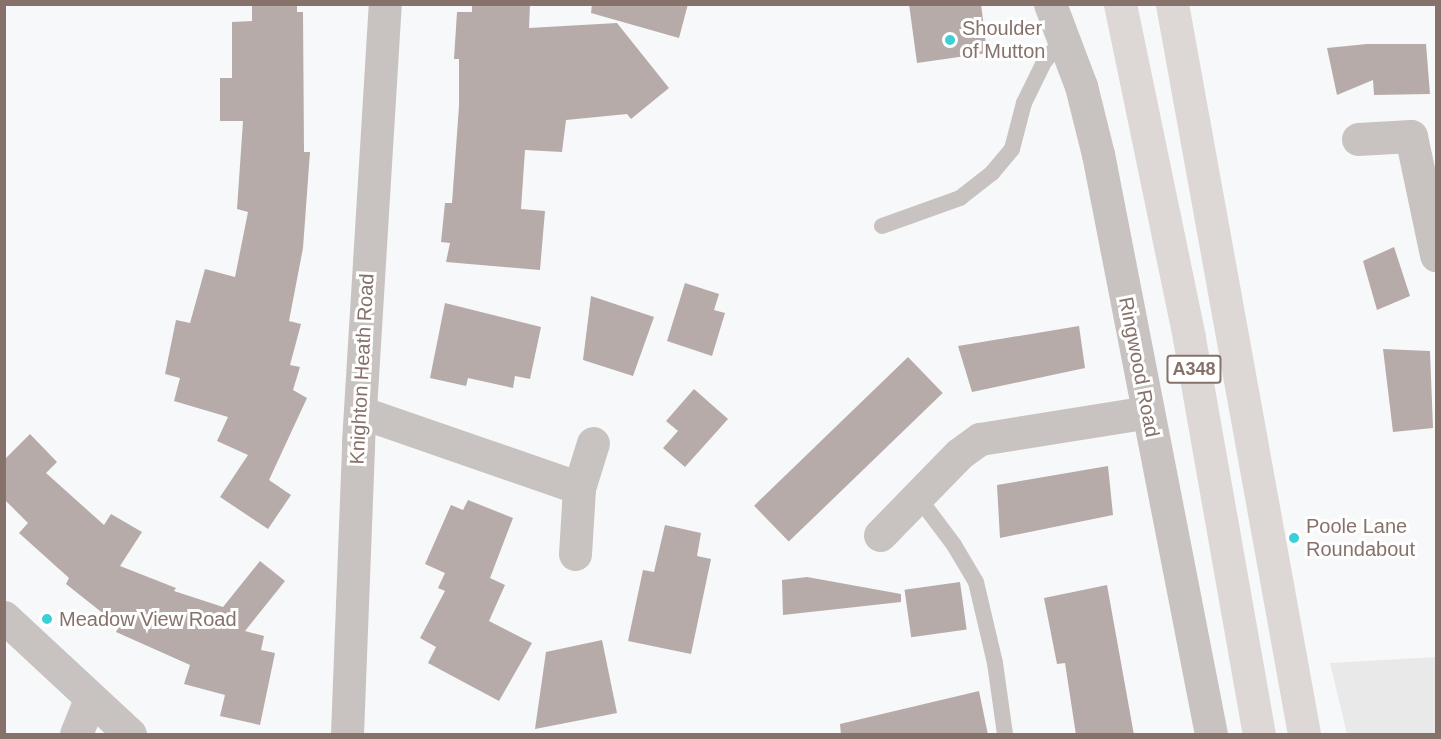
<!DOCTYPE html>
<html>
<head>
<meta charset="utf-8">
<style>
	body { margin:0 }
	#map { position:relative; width:1441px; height:739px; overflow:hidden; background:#f7f8f9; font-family:Arial,sans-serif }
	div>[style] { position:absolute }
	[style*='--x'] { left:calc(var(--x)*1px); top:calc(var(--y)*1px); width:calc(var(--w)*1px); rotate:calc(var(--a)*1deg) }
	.built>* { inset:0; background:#eae9ea }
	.building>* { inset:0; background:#b6aba9; transform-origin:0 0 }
	.lane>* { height:16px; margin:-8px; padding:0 8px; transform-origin:8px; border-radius:8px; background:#c8c3c1 }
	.street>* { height:33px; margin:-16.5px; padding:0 16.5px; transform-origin:16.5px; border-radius:16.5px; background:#c8c3c1 }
	.highway>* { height:33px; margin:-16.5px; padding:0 16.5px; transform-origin:16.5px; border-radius:16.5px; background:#ddd8d5 }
	.dots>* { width:16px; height:16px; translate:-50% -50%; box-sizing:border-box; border:3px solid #fff; border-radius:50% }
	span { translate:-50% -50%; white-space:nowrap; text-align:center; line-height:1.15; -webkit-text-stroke:6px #fff; paint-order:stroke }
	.shield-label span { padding:2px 4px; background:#fff; border:2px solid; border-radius:4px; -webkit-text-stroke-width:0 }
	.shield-label { font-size:18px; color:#86726b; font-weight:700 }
	.poi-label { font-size:20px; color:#86726b }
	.left { translate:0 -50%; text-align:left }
	.street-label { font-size:20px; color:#86726b }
	.frame { position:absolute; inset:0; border:6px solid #86726b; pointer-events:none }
</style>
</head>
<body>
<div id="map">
	<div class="built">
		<i style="clip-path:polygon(1436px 657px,1436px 734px,1347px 734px,1330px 663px)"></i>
	</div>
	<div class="building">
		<i style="clip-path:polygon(252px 4px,297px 4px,297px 12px,303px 12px,304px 152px,310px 152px,303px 248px,289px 321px,301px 324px,290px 365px,300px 367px,293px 390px,307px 398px,269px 480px,291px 495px,268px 529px,220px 497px,248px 455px,217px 441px,228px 417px,174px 401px,180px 378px,165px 374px,176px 320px,190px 323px,205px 269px,235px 277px,248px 212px,237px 209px,243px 121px,220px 121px,220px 78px,232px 78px,232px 22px,252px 21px)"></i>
		<i style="clip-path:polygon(472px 4px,530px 4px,529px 28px,617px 23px,669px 88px,631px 119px,627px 114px,566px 120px,562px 152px,525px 150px,521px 209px,545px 211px,540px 270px,446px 262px,450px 243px,441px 242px,445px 203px,452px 203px,459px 106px,459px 59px,454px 59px,457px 12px,472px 12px)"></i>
		<i style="clip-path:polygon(592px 4px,688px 4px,679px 38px,591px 13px)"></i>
		<i style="clip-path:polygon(909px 4px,981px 4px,987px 53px,917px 63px)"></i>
		<i style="clip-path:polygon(1367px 44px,1426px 44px,1430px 94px,1374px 95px,1373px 80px,1337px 95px,1327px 48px)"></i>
		<i style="clip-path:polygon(1394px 247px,1410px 296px,1377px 310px,1363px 261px)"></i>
		<i style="clip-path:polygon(685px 283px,719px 294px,714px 310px,725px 313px,712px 356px,667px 341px)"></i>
		<i style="clip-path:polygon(591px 296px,654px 317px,633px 376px,583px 360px)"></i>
		<i style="clip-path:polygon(445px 303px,541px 327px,530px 379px,515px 376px,513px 388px,468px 378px,466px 386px,430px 378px)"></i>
		<i style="clip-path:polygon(1079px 326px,1085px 368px,972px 392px,958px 346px)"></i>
		<i style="clip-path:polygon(1383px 349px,1430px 351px,1433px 428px,1393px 432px)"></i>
		<i style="left:908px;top:357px;width:50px;height:214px;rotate:46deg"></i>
		<i style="clip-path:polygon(694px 389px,728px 419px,685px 467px,663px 448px,678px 431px,666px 421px)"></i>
		<i style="clip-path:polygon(30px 434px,57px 462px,46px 473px,104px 525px,111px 514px,142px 532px,120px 566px,176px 588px,174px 591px,223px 607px,260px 561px,285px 581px,245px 631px,264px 636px,261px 650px,275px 653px,260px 725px,220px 716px,225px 695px,184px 684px,190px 665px,116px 632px,119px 626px,66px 584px,69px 578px,19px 533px,28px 523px,4px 499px,4px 460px)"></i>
		<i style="clip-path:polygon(1108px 466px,1113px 515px,1000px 538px,997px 485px)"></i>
		<i style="clip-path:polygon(468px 500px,513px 518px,490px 578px,505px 585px,489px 621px,532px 643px,499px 701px,428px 663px,436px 647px,420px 638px,445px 591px,438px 588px,445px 573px,425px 564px,451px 505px,463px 510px)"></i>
		<i style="clip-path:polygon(665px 525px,701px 533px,697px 556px,711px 559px,691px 654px,628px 641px,643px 570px,654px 572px)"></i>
		<i style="clip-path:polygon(807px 577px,901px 594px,901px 602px,783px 615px,782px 580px)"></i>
		<i style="left:960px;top:582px;width:48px;height:56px;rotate:82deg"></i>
		<i style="clip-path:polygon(1107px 585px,1134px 735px,1076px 735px,1065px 663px,1057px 664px,1044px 598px)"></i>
		<i style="clip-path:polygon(602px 640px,617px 713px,535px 729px,546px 652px)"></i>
		<i style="clip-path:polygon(979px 691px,988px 735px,841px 735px,840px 724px)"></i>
	</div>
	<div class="lane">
		<i style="--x:882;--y:226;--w:83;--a:-19.7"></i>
		<i style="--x:960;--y:198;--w:41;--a:-38"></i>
		<i style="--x:992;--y:173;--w:31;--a:-50"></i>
		<i style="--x:1012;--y:149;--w:48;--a:-75.4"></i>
		<i style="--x:1024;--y:103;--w:46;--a:-64"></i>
		<i style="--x:1044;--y:62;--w:31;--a:-50"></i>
		<i style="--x:918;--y:497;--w:60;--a:53.1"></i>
		<i style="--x:954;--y:545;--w:43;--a:59.3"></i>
		<i style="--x:976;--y:582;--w:83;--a:76.8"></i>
		<i style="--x:995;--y:663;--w:72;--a:82"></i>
	</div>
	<div class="street">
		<i style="--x:1050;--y:4;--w:88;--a:69.3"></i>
		<i style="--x:1081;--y:86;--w:70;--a:76"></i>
		<i style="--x:1098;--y:154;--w:591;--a:78.98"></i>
		<i style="--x:1358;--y:139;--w:53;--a:-3.2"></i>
		<i style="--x:1411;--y:136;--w:122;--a:78.1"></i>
		<i style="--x:360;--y:412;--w:232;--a:19.1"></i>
		<i style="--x:579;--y:488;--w:47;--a:-72.7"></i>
		<i style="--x:880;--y:535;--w:113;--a:-45.7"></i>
		<i style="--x:959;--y:454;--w:26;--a:-36"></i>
		<i style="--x:980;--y:439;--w:170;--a:-9.1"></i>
		<i style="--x:575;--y:554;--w:66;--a:-86.5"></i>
		<i style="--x:4;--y:617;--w:172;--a:42.9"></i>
		<i style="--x:76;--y:734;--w:37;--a:-68"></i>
		<i style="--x:347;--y:734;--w:292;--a:-87.8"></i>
		<i style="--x:358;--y:442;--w:439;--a:-86.5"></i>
	</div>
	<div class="highway">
		<i style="--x:1120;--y:4;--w:341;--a:78.3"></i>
		<i style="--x:1189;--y:338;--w:402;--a:80"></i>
		<i style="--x:1172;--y:4;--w:742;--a:79.75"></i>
	</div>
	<div class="dots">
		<i style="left:950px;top:40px;background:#3ad0d7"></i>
		<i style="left:1294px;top:538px;background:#3ad0d7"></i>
		<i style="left:47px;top:619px;background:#3ad0d7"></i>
	</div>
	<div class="shield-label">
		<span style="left:1194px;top:369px">A348</span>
	</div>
	<div class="poi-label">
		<span class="left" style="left:962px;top:40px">Shoulder<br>of Mutton</span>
		<span class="left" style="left:1306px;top:538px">Poole Lane<br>Roundabout</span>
		<span class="left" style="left:59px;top:619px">Meadow View Road</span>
	</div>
	<div class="street-label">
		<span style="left:1139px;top:367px;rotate:79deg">Ringwood Road</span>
		<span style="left:362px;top:369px;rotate:-87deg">Knighton Heath Road</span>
	</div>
	<div class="frame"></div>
</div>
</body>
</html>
